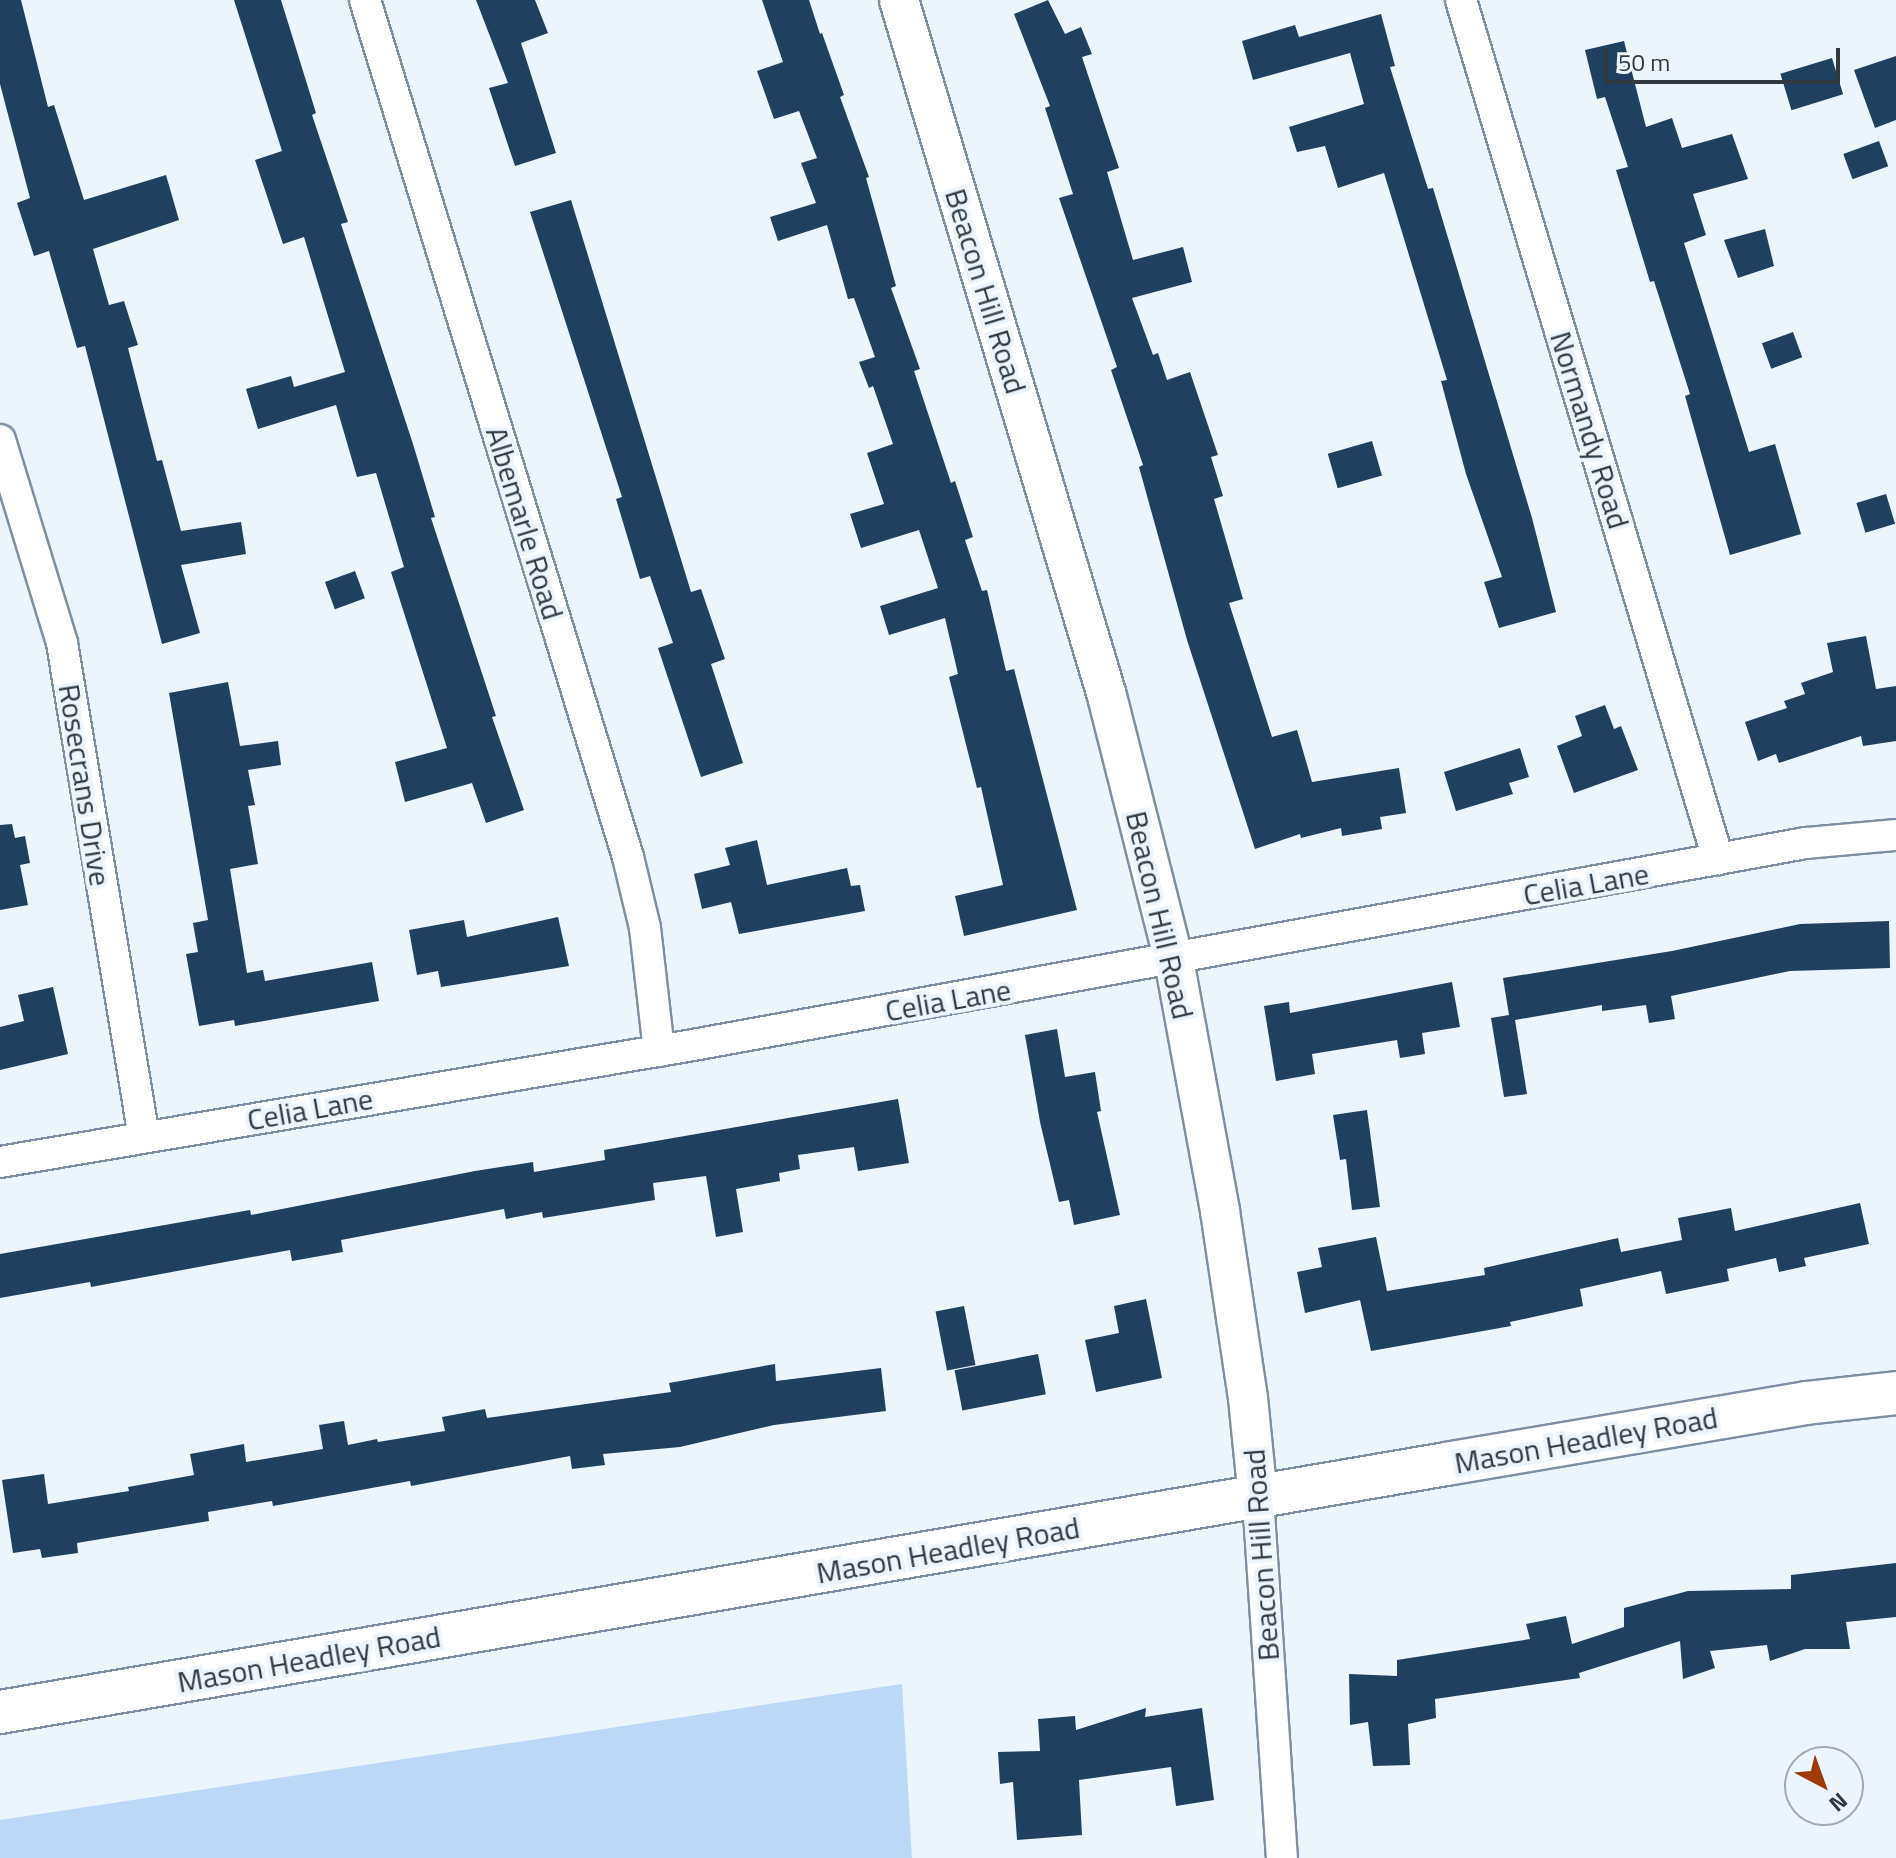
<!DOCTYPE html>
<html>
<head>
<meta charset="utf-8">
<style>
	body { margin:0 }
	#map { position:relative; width:1896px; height:1858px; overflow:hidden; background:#ecf4fc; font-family:"Titillium Web",sans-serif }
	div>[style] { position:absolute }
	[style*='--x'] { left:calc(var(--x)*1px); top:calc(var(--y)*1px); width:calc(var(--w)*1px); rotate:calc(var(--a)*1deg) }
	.green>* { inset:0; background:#bbd8f8 }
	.building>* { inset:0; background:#204062; transform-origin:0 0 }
	.roads { filter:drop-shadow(2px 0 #7e8fa3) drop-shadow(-2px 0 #7e8fa3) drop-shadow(0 2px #7e8fa3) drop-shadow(0 -2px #7e8fa3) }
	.minor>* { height:30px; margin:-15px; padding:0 15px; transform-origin:15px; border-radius:15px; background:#fff }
	.tertiary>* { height:38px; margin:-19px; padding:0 19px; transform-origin:19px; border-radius:19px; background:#fff }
	.secondary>* { height:42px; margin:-21px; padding:0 21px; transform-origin:21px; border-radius:21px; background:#fff }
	span { translate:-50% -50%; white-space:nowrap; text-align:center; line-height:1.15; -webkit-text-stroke:8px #ecf4fc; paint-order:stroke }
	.street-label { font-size:30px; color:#313840 }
	.north { position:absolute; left:1784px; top:1746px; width:80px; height:80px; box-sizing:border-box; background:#ecf4fc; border:2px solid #a1a9b1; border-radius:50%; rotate:139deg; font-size:22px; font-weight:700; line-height:32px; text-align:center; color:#313840 }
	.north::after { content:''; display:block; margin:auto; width:28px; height:36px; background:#9f3b07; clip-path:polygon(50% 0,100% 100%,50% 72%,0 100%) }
	.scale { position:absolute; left:1604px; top:48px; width:236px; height:36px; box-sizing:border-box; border:4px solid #313840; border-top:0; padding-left:10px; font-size:24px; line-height:28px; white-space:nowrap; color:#313840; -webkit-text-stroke:6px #ecf4fc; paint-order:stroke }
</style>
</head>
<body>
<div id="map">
	<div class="green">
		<i style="clip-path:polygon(902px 1684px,912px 1858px,0 1858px,0 1820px)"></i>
	</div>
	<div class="building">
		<i style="clip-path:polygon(0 0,21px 0,48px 107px,54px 105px,84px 200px,166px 175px,179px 220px,93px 249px,109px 305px,124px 301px,138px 345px,128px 348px,157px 461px,162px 460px,181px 531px,241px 522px,246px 554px,181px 565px,200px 633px,162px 644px,85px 346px,77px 348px,49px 251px,34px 256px,17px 203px,30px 198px,0 84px)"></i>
		<i style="clip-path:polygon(234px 0,281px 0,316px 113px,312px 115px,348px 222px,341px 224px,413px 444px,435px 517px,431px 518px,496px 716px,492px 717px,524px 810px,486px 823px,472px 783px,405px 802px,395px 762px,447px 748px,391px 572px,404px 567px,376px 473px,357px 477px,336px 405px,258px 429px,246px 389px,291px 376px,294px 387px,345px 372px,304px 237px,283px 244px,255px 160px,282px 151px)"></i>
		<i style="clip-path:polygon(476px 0,535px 0,548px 33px,521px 43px,556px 153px,515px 166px,489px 88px,508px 83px)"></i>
		<i style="clip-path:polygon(762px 0,809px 0,820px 34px,822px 33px,844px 95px,840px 97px,869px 177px,866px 178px,896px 286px,891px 288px,920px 369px,914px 371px,951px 483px,955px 481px,973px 537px,965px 540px,982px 591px,987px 590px,1006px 671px,1014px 669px,1077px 910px,964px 936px,955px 896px,1003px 885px,981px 787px,977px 788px,949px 677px,958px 674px,945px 618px,889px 635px,880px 606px,938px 588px,919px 530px,861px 548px,850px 514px,884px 504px,867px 453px,893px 444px,873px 386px,869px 388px,859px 362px,875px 357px,854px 298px,848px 299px,827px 225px,778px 241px,770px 217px,816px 203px,801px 163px,817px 158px,799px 111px,774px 119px,757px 71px,783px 62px)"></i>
		<i style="clip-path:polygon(1048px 0,1065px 34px,1081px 27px,1092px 54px,1082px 57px,1119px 168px,1107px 172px,1133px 260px,1183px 247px,1192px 282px,1132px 298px,1153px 355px,1158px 353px,1167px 380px,1190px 372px,1218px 455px,1211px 457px,1223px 496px,1214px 499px,1243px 599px,1229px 603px,1272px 737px,1297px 730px,1312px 782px,1399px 768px,1406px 813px,1380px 817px,1382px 829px,1342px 836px,1341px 828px,1301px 838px,1300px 834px,1255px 849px,1187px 640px,1139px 467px,1143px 465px,1111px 370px,1117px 367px,1059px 198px,1073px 194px,1045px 108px,1050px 106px,1014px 14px)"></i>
		<i style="clip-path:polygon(1381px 14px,1395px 66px,1390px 67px,1428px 189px,1433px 188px,1532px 518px,1556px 612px,1499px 628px,1484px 582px,1502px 577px,1466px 474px,1441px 381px,1447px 380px,1384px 173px,1338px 188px,1325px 146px,1297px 152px,1289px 127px,1364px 104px,1350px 53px,1253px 80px,1242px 41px,1295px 25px,1299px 37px)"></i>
		<i style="clip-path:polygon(1624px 41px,1646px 127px,1672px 118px,1682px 148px,1732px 134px,1748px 179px,1693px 194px,1706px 235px,1684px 243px,1749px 452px,1775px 444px,1801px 534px,1730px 555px,1685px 396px,1690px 394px,1654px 281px,1650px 282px,1616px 170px,1628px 167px,1605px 97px,1597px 99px,1585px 50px)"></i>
		<i style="clip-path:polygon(1896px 56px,1896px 120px,1875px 128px,1854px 70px)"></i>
		<i style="left:1832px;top:58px;width:38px;height:54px;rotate:73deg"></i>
		<i style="left:1879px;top:141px;width:27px;height:38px;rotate:70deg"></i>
		<i style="clip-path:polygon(571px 200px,691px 592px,701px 589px,725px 659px,711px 664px,743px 763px,701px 777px,658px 648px,673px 643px,650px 576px,640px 579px,616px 499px,622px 497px,530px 212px)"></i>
		<i style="clip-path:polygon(1765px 229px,1774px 266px,1738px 278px,1724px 240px)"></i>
		<i style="left:1793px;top:332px;width:27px;height:33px;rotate:70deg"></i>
		<i style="left:1372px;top:441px;width:36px;height:46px;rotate:74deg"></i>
		<i style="left:1886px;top:494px;width:31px;height:31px;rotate:73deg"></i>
		<i style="left:355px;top:571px;width:29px;height:32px;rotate:70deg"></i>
		<i style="clip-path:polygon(1866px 636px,1876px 689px,1896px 686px,1896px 741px,1863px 746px,1861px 736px,1779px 763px,1776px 754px,1758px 761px,1745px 722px,1787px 708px,1784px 701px,1805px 694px,1801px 683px,1833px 672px,1827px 643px)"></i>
		<i style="clip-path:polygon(228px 682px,240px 746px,278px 741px,281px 765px,248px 770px,255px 805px,248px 806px,258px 864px,230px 869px,247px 973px,263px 970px,265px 981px,372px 962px,379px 1001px,235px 1026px,234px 1020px,199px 1026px,186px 954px,198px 952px,193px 923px,208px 920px,169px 693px)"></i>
		<i style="clip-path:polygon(1605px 705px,1614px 729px,1621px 726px,1638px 770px,1574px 793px,1557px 746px,1582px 736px,1575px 716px)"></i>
		<i style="clip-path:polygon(1520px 748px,1529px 777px,1509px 783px,1513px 794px,1456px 811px,1444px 772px)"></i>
		<i style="clip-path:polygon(12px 824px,15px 838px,25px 836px,30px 863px,20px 865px,28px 905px,0 910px,0 825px)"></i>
		<i style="clip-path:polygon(757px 840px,767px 885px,847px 868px,851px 886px,860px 885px,865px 911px,739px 934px,731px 902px,702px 909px,694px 874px,730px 865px,725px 848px)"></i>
		<i style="clip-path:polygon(558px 917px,569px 966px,441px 987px,438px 971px,417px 975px,409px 930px,464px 920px,467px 937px)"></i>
		<i style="clip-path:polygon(1889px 921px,1890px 968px,1790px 971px,1671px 996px,1675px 1019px,1649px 1023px,1646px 1005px,1602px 1011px,1602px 1005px,1515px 1020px,1527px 1094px,1504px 1097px,1491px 1018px,1509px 1015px,1503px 978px,1672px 951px,1800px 924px)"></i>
		<i style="clip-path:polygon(1452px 982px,1460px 1027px,1422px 1033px,1425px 1054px,1400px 1058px,1397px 1040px,1312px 1054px,1315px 1074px,1276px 1081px,1264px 1006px,1289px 1002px,1290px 1013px)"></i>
		<i style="clip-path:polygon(53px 987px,68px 1054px,0 1070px,0 1027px,24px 1021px,18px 995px)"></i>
		<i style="clip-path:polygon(1057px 1029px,1065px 1077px,1095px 1072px,1101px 1111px,1097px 1112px,1120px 1215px,1074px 1225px,1069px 1200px,1059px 1202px,1040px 1122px,1025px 1035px)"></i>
		<i style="clip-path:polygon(898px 1099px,909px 1163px,858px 1171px,854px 1147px,798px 1155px,800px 1169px,779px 1173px,780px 1181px,736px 1189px,743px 1232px,716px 1237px,706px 1176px,653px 1183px,655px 1200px,543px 1218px,542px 1212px,506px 1219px,504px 1209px,341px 1240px,343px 1252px,292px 1261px,290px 1250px,91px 1287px,90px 1282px,0 1298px,0 1254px,250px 1210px,251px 1215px,475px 1171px,533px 1162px,534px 1172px,605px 1160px,604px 1150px)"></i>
		<i style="clip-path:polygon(1367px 1110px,1380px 1207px,1352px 1210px,1346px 1159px,1340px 1160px,1333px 1115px)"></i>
		<i style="clip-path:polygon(1860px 1203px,1869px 1244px,1804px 1258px,1806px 1266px,1779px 1272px,1776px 1258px,1727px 1269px,1729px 1281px,1666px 1294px,1661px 1271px,1580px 1289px,1583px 1306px,1510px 1322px,1511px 1326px,1371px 1351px,1360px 1300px,1305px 1313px,1297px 1272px,1322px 1267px,1318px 1248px,1376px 1237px,1387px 1291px,1485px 1275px,1484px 1268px,1618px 1238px,1621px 1252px,1682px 1240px,1678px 1218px,1731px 1208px,1735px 1231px)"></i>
		<i style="clip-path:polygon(1146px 1299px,1162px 1378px,1096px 1392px,1085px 1340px,1119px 1333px,1114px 1306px)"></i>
		<i style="left:964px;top:1306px;width:60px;height:29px;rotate:79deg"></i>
		<i style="left:1038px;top:1354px;width:41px;height:85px;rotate:79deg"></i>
		<i style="clip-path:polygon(775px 1364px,776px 1381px,881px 1368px,886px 1411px,774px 1425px,680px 1447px,603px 1454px,605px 1465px,572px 1469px,570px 1456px,411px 1486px,410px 1481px,273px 1506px,272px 1501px,208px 1512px,209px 1521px,77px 1543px,78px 1553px,42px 1558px,40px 1549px,13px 1553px,2px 1480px,44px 1474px,48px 1504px,129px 1491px,128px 1487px,194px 1475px,190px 1454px,244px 1444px,246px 1462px,323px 1449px,319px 1425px,344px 1421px,348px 1445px,377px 1439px,378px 1442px,445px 1431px,442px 1417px,485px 1409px,487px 1418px,671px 1392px,669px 1383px)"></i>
		<i style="clip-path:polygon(1896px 1563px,1896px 1617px,1846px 1622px,1850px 1649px,1805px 1649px,1770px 1661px,1767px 1645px,1710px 1651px,1715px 1668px,1683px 1679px,1680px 1641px,1579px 1673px,1580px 1678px,1435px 1699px,1436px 1718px,1408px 1724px,1410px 1765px,1373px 1766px,1368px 1722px,1350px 1725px,1349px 1674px,1397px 1676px,1397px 1660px,1530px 1639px,1526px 1624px,1566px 1616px,1572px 1644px,1624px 1627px,1624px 1608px,1688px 1591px,1791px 1589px,1791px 1575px)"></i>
		<i style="clip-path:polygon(1146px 1708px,1145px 1717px,1202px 1708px,1214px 1800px,1176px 1806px,1171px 1767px,1079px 1780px,1082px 1835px,1017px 1840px,1013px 1782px,1000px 1784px,998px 1752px,1040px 1751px,1038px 1719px,1075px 1716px,1076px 1730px)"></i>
	</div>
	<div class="roads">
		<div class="minor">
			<i style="--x:365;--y:0;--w:896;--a:72.94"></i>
			<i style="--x:628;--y:857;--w:73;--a:76.5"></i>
			<i style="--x:645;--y:928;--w:124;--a:83.5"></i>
			<i style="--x:1461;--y:0;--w:897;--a:73.34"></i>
			<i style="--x:0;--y:440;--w:212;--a:73"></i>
			<i style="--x:62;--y:643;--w:501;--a:80.58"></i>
			<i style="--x:0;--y:1162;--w:703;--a:-9.58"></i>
			<i style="--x:693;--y:1045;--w:1131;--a:-10.29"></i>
			<i style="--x:1806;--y:843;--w:90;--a:-5.1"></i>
			<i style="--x:1258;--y:1498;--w:361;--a:86.2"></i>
		</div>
		<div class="tertiary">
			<i style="--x:899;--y:0;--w:726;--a:73.36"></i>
			<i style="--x:1107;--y:696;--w:272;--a:75.8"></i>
			<i style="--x:1174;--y:960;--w:255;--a:79.6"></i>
			<i style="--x:1220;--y:1211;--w:189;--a:81.5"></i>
			<i style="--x:1248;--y:1398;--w:100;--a:84.3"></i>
		</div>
		<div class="secondary">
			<i style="--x:0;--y:1712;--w:1467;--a:-9.73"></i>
			<i style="--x:1446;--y:1464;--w:365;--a:-9.6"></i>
			<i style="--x:1806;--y:1403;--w:91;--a:-6.3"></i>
		</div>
	</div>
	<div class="street-label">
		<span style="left:986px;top:291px;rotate:73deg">Beacon Hill Road</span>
		<span style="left:1590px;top:430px;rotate:73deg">Normandy Road</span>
		<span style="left:525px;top:523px;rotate:73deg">Albemarle Road</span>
		<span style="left:85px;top:785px;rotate:81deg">Rosecrans Drive</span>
		<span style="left:1586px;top:884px;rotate:-10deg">Celia Lane</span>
		<span style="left:1160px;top:915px;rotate:77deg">Beacon Hill Road</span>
		<span style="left:948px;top:1000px;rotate:-10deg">Celia Lane</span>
		<span style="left:310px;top:1109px;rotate:-10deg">Celia Lane</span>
		<span style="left:1586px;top:1440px;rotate:-10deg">Mason Headley Road</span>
		<span style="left:948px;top:1550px;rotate:-10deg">Mason Headley Road</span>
		<span style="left:1261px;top:1555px;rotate:-94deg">Beacon Hill Road</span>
		<span style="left:309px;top:1659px;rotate:-10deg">Mason Headley Road</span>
	</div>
	<div class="north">N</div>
	<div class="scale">50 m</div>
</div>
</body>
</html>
